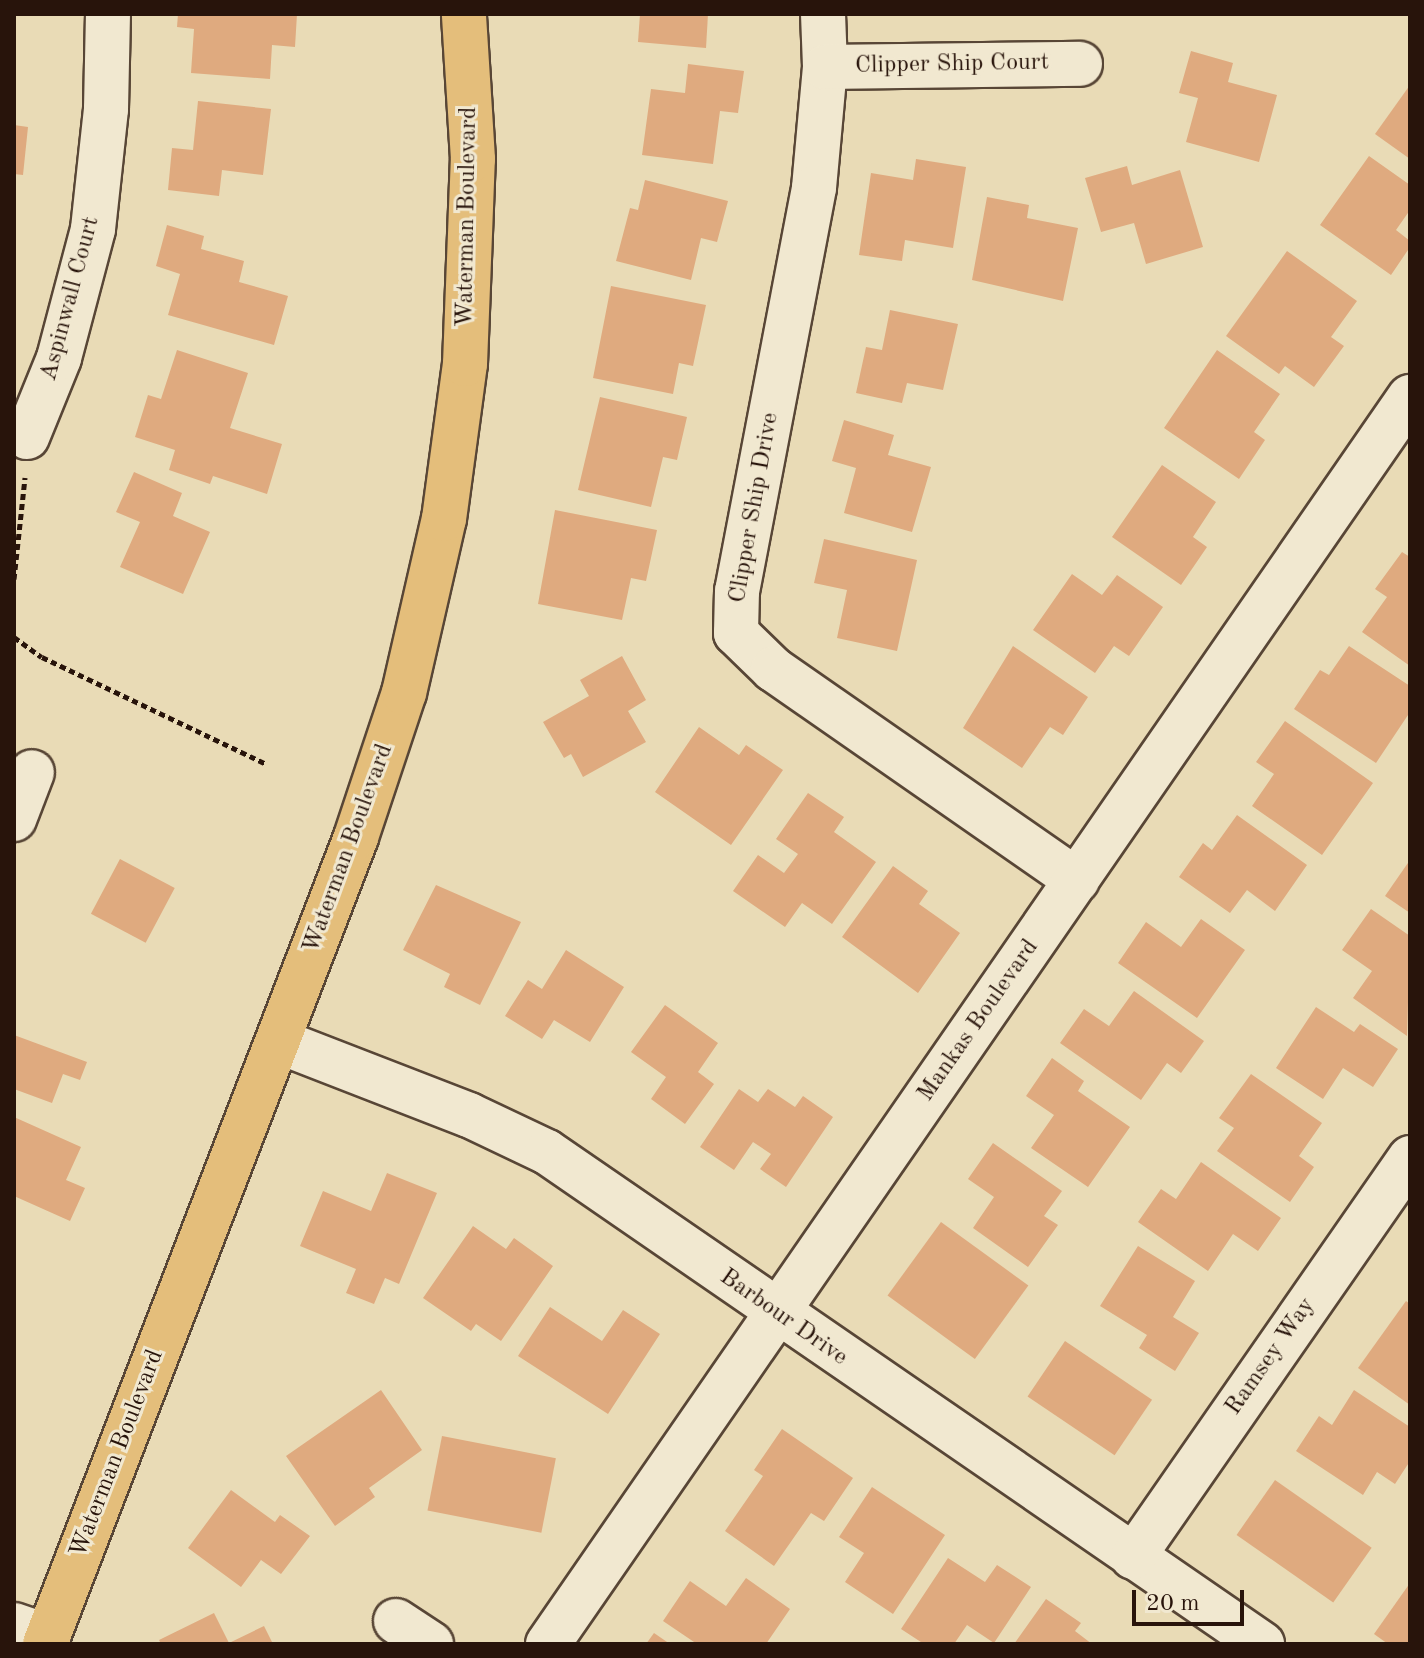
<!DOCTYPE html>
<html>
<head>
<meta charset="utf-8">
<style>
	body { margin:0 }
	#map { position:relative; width:1424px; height:1658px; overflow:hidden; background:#e9dbb6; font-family:"Old Standard TT",serif }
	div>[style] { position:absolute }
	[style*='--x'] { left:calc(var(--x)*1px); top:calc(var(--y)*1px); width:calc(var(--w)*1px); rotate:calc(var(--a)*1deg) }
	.building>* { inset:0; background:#dfaa7f; transform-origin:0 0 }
	.path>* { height:5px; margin-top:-2.5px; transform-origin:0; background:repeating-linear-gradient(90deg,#28140b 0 6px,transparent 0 10px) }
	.roads { filter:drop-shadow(2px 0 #584636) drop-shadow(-2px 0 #584636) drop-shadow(0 2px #584636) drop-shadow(0 -2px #584636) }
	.minor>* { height:44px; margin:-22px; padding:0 22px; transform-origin:22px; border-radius:22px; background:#f1e8d0 }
	.major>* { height:44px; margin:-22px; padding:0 22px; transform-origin:22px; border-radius:22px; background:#e4be7b }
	span { translate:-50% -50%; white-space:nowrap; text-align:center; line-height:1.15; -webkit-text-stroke:6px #f1e8d0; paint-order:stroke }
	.street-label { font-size:24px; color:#28140b }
	.frame { position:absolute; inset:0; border:16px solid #28140b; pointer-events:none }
	.scale { position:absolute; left:1132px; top:1590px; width:112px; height:36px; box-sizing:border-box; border:4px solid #28140b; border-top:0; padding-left:10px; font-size:24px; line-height:28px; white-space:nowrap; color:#28140b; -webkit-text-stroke:6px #f1e8d0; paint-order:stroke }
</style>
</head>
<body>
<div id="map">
	<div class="building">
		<i style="clip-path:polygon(178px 14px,297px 14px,295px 47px,272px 45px,270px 79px,191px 73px,194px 29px,177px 27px)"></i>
		<i style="clip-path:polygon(640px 14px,708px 14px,706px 48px,638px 42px)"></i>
		<i style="clip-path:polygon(1191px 51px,1233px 63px,1228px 82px,1277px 95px,1259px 162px,1186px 142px,1198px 98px,1179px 93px)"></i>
		<i style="clip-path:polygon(688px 64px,744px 71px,738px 113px,720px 111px,713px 164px,642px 155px,651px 89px,685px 93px)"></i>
		<i style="clip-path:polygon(1410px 85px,1410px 159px,1375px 134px)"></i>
		<i style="clip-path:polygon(198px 101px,271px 109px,263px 175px,222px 170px,219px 196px,168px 190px,172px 148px,193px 150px)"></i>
		<i style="clip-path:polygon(14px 125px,28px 127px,23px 175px,14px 174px)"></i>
		<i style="clip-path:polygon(1369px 156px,1410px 185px,1410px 210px,1396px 230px,1410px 241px,1410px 247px,1391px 275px,1320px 225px)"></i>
		<i style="clip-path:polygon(916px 159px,966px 167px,953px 248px,905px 240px,902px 261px,859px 255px,871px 173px,913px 180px)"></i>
		<i style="clip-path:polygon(1127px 166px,1132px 185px,1180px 170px,1203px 247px,1146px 264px,1134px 223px,1101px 232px,1085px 178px)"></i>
		<i style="clip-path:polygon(645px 180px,728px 201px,717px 242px,701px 238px,691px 280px,616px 261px,630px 208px,638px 210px)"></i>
		<i style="clip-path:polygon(987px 197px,1029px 205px,1027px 218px,1078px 228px,1063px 301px,972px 280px)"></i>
		<i style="clip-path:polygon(167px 225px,204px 236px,201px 249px,244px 261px,239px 282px,288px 296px,274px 345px,168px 315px,180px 274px,156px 266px)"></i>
		<i style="clip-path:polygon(1287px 251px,1357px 301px,1331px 337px,1344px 346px,1314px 387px,1285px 366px,1279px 374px,1226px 336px)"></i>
		<i style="clip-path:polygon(611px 286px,706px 305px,693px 366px,679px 363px,673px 394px,593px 378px)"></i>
		<i style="clip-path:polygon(890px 310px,958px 324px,943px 390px,907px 383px,902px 403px,856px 393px,866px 347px,882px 350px)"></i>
		<i style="clip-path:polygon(177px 350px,248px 373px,230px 428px,282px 444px,267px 494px,213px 476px,210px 484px,169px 470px,175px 450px,135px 437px,148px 395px,161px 399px)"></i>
		<i style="clip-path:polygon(1217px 350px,1280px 394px,1254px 432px,1265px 440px,1239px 479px,1164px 428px)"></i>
		<i style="clip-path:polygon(600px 397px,687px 417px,677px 460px,663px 457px,651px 507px,578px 490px)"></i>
		<i style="clip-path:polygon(844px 420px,894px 435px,888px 455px,931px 467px,912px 532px,844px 513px,856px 468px,832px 461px)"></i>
		<i style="clip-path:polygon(1162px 465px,1216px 502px,1193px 537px,1207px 547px,1181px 585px,1112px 537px)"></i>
		<i style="clip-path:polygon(134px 472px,182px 493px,173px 516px,210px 532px,183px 594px,120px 567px,140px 522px,116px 512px)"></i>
		<i style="clip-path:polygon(555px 510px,657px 530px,646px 581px,631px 578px,622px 620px,538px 604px)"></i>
		<i style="clip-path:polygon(824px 539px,917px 560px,897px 651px,837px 638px,847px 590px,814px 583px)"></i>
		<i style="clip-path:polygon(1402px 552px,1410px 557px,1410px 666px,1362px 632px,1387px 597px,1375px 589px)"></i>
		<i style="clip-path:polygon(1072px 574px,1102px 595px,1117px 575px,1163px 607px,1129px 656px,1114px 646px,1095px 673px,1033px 630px)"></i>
		<i style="clip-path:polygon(1013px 646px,1088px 697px,1063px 735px,1050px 727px,1022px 768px,963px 728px)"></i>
		<i style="clip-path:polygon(1349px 646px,1410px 686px,1410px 712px,1376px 763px,1294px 709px,1320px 670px,1329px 675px)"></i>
		<i style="clip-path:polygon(622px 656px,646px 700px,628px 711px,646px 742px,583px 777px,571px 754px,564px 758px,543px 722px,589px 696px,580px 680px)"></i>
		<i style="clip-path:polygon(1285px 721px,1373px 783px,1322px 855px,1252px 806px,1274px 774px,1256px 762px)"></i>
		<i style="clip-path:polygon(699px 727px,739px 755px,746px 745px,783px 770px,731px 845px,655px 792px)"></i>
		<i style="clip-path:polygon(808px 793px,844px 817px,834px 832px,876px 862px,832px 924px,802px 903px,785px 927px,733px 891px,758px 855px,784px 873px,798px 854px,776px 839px)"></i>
		<i style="clip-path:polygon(1237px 815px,1307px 865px,1275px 911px,1247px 890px,1230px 913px,1179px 877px,1203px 843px,1212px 850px)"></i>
		<i style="left:120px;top:859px;width:62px;height:62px;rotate:28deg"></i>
		<i style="clip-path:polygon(1410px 860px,1410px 913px,1385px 896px)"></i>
		<i style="clip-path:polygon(893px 866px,928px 891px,919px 904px,960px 933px,918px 993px,842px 937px)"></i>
		<i style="clip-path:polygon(436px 885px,521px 922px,480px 1005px,444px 987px,450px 974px,403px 950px)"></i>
		<i style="clip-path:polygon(1371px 909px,1410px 936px,1407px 1036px,1353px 998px,1372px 971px,1342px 950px)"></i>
		<i style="clip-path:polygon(1201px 919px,1245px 950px,1197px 1018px,1118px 963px,1146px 922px,1181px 947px)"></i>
		<i style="clip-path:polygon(566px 950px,624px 987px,590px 1042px,554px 1020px,542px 1039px,505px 1016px,528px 980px,542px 989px)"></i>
		<i style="clip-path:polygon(1134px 991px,1204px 1041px,1181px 1073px,1167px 1063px,1141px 1100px,1060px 1043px,1084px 1009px,1109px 1026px)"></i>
		<i style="clip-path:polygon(665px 1005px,718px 1043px,698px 1072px,714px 1084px,685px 1124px,651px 1099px,666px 1077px,631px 1052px)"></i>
		<i style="clip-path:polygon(1316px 1007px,1354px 1032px,1360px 1024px,1398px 1049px,1373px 1087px,1343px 1068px,1323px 1099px,1276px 1068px)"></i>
		<i style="clip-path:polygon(14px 1035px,87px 1062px,80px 1080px,63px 1074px,52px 1103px,14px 1089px)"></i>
		<i style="clip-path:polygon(1052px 1058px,1084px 1081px,1078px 1091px,1130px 1127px,1088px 1187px,1031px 1148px,1054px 1115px,1026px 1096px)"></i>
		<i style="clip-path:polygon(1251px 1074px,1322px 1123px,1299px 1156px,1314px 1167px,1290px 1202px,1217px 1151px,1234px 1128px,1219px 1118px)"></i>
		<i style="clip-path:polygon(739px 1089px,758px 1102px,768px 1089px,795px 1107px,803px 1096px,833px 1117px,786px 1187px,760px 1169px,771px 1154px,753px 1142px,734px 1170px,700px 1147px)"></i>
		<i style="clip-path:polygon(14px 1117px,81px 1147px,66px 1180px,85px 1188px,70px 1221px,14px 1196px)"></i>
		<i style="clip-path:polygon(993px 1143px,1062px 1191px,1044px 1216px,1058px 1225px,1028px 1267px,973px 1228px,994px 1197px,968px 1179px)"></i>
		<i style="clip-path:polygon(1201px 1162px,1281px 1218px,1258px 1251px,1233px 1234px,1208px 1271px,1138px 1222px,1161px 1189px,1176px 1199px)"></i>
		<i style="clip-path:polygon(387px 1173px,437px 1193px,399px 1284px,385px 1278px,374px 1304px,346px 1293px,356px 1269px,300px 1246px,323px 1191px,371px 1211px)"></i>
		<i style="left:941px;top:1222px;width:108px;height:91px;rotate:36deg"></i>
		<i style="clip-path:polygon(473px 1226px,506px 1249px,514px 1238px,553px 1266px,501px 1341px,476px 1324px,471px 1331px,423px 1298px)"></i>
		<i style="clip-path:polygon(1138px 1246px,1195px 1281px,1173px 1317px,1199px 1333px,1175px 1371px,1139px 1348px,1147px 1335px,1100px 1306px)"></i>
		<i style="clip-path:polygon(1406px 1301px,1410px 1304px,1410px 1405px,1358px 1368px)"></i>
		<i style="clip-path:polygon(550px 1307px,602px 1341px,623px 1310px,660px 1334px,608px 1414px,518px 1356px)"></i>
		<i style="left:1065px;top:1341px;width:105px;height:67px;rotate:34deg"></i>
		<i style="clip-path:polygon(381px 1390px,422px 1450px,369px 1488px,375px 1497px,335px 1526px,286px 1456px)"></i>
		<i style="clip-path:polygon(1354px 1390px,1410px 1427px,1410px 1461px,1395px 1484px,1377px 1472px,1363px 1495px,1296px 1451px,1319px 1416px,1332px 1425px)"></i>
		<i style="clip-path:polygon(782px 1429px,853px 1478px,824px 1521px,811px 1513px,774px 1566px,725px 1531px,763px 1476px,754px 1470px)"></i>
		<i style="left:442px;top:1436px;width:116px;height:76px;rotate:11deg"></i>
		<i style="left:1275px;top:1480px;width:118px;height:67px;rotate:35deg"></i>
		<i style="clip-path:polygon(872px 1487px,945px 1535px,893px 1614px,845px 1582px,864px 1553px,839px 1537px)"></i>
		<i style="clip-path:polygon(231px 1490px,275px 1522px,280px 1515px,310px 1536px,281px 1574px,261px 1560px,241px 1587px,188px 1548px)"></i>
		<i style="clip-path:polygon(948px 1558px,985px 1582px,997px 1565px,1031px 1587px,994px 1643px,967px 1625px,954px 1644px,924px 1644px,901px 1629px)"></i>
		<i style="clip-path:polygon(746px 1578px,790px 1609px,766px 1644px,697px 1644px,663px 1621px,690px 1581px,726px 1606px)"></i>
		<i style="clip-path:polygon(1410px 1583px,1410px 1644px,1388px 1644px,1374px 1634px)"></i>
		<i style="clip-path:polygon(1046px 1599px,1081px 1623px,1075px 1631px,1092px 1644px,1014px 1644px)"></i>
		<i style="clip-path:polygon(214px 1613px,229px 1643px,264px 1626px,273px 1644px,161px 1644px,159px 1640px)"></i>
		<i style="clip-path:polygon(654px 1633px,670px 1644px,646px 1644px)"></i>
	</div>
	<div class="path">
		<i style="--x:14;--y:579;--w:102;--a:-83.8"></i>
		<i style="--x:14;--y:637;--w:34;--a:36"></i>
		<i style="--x:42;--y:657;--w:248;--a:25.5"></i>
	</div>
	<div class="roads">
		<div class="minor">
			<i style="--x:823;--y:14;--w:53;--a:87.8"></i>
			<i style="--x:825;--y:67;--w:121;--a:95.2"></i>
			<i style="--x:814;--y:188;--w:410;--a:100.8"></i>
			<i style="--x:737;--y:591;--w:42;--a:91.4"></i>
			<i style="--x:736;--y:633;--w:52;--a:44.2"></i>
			<i style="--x:773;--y:669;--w:370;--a:34.8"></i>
			<i style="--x:825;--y:67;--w:255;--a:-0.7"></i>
			<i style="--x:27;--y:437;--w:85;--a:-67.9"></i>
			<i style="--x:59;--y:358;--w:133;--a:-75.2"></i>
			<i style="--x:93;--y:229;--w:121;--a:-83.8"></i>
			<i style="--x:106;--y:109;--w:95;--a:-88.8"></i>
			<i style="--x:14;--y:819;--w:50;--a:-69"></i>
			<i style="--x:278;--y:1041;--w:205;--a:21.2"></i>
			<i style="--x:469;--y:1115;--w:86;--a:25.4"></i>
			<i style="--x:547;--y:1152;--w:868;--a:34.53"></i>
			<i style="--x:1133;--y:1557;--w:486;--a:-55.2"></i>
			<i style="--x:396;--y:1621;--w:42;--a:33.3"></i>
			<i style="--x:14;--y:1625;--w:36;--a:19"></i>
			<i style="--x:548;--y:1644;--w:1516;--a:-55.35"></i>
		</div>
		<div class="major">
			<i style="--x:45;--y:1644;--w:865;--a:-68.92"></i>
			<i style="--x:356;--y:837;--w:152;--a:-71.6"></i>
			<i style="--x:404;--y:693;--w:179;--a:-77.1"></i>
			<i style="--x:444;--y:519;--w:156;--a:-82.3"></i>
			<i style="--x:465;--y:364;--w:205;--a:-87.8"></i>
			<i style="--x:473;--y:159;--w:145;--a:-93.6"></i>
		</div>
	</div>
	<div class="street-label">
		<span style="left:952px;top:65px;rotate:-1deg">Clipper Ship Court</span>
		<span style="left:468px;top:217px;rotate:-89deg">Waterman Boulevard</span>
		<span style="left:71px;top:299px;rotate:-75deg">Aspinwall Court</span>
		<span style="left:755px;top:508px;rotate:-80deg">Clipper Ship Drive</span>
		<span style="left:349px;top:849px;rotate:-70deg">Waterman Boulevard</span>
		<span style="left:979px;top:1021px;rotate:-55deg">Mankas Boulevard</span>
		<span style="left:783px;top:1318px;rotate:35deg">Barbour Drive</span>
		<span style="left:1271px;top:1357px;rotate:-55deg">Ramsey Way</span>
		<span style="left:118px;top:1454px;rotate:-69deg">Waterman Boulevard</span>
	</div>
	<div class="frame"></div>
	<div class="scale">20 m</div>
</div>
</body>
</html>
